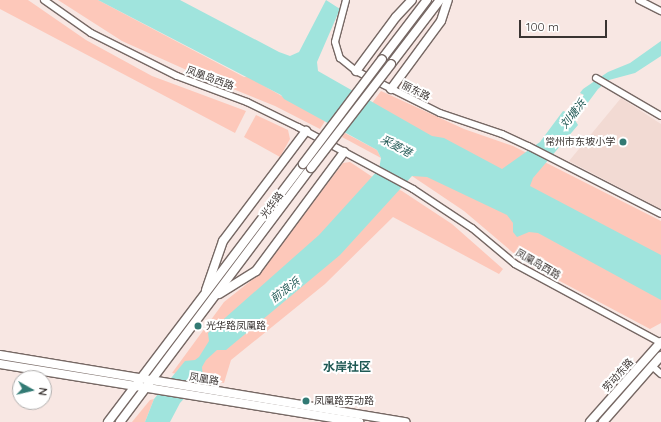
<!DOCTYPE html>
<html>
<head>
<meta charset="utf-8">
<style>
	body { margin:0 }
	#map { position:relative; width:661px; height:422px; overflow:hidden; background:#f8e7e3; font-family:Quicksand,"Noto Sans SC",sans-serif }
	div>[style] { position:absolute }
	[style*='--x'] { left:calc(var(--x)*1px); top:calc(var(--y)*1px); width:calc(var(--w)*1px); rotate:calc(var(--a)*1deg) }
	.built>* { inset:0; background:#f2dad3 }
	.green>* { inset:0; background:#fdc8ba }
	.water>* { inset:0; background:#a0e4dd }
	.roads { filter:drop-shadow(1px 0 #766864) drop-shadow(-1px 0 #766864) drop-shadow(0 1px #766864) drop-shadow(0 -1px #766864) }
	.minor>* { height:6px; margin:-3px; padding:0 3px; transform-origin:3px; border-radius:3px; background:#fff }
	.major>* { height:8px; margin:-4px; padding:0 4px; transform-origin:4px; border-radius:4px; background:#fff }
	.bridges { filter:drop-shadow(1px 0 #766864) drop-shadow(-1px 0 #766864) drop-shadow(0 1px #766864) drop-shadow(0 -1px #766864) }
	.major-bridge>* { height:8px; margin:-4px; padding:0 4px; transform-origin:4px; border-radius:4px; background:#fff }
	.dots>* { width:11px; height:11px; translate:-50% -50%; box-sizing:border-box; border:2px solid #fff; border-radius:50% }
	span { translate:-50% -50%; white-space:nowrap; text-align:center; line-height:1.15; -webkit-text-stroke:4px #fff; paint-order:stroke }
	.street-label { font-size:10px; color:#3a3432 }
	.poi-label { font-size:10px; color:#3a3432 }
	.right { translate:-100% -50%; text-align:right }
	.left { translate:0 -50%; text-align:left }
	.water-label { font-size:11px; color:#1f5753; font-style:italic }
	.quarter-label { font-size:12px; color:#1f5954; font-weight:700 }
	.north { position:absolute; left:12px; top:370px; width:40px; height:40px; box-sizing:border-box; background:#fff; border:1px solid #b0aead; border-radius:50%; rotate:98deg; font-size:11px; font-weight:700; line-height:16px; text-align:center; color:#3a3432 }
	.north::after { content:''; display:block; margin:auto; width:14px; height:18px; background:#327a74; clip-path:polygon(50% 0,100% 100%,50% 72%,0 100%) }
	.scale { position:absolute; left:519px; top:20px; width:88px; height:18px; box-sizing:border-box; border:2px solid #3a3432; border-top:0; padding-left:5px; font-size:12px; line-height:14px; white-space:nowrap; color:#3a3432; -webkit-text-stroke:3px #fff; paint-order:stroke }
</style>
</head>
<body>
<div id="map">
	<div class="built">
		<i style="clip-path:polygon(621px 98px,661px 124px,661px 209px,569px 161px)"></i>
	</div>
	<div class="green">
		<i style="clip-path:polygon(0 0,28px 0,86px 40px,152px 76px,246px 111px,235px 133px,0 9px)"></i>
		<i style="clip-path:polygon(58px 0,98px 0,244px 77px,249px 77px,325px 121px,320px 129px,275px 106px,191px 72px,122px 41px)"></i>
		<i style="clip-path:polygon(381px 91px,464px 129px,513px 146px,661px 221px,661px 264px,367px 110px)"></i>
		<i style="clip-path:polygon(256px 115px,288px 130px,290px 139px,280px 157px,244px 137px)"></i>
		<i style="clip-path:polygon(345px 133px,377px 150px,381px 158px,342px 137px)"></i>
		<i style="clip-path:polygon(350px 162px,377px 180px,402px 191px,452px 224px,503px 269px,499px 274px,393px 217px,325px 284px,231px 360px,224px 383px,172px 373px,224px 302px,257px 276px,343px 163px)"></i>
		<i style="clip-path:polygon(416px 168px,661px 292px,661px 323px,650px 329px,524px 262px,464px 211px,412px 176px)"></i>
		<i style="clip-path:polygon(154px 399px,145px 422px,132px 422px,150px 400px)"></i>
	</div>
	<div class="water">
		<i style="clip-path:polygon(98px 0,180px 0,279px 52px,290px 56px,299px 52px,326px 0,340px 9px,317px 62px,318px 71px,432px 136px,444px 138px,502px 169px,540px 142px,563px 111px,570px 113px,584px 95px,580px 93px,583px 89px,608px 72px,630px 63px,661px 41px,661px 56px,635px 73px,609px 80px,598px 89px,575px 120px,578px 125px,533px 178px,530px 186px,661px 255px,661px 300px,538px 233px,529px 232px,517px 237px,513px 232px,513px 223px,507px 215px,427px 177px,412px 176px,340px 255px,226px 350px,217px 350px,206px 360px,202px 367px,203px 378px,180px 403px,170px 422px,145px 422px,154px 399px,185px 361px,195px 360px,199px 357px,209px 341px,208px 333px,319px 235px,379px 169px,381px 158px,377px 150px,284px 99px,281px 95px)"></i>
	</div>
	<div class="roads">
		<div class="minor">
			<i style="--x:44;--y:0;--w:57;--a:35.1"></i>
			<i style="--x:91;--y:33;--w:96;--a:26.6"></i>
			<i style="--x:177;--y:76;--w:75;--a:20.4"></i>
			<i style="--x:247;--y:102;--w:57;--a:26.1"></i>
			<i style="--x:298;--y:127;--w:131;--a:28.3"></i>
			<i style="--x:413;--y:189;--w:71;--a:33.5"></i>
			<i style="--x:472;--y:228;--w:56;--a:39.9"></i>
			<i style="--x:515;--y:264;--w:166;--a:28.4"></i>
			<i style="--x:346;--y:0;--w:43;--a:104.7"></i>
			<i style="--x:335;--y:42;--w:17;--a:73"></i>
			<i style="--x:340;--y:58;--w:21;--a:39"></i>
			<i style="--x:356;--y:71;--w:94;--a:26.6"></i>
			<i style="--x:440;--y:113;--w:65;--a:18.7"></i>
			<i style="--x:502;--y:134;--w:29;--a:25"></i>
			<i style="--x:528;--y:146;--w:149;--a:27.1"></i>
			<i style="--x:639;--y:0;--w:25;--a:27"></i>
			<i style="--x:596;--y:78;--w:75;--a:30.3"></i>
			<i style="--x:652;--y:366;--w:12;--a:42"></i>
		</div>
		<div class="major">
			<i style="--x:382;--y:59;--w:74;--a:-52.7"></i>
			<i style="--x:391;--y:64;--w:81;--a:-52.6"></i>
			<i style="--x:356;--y:71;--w:67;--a:-53.5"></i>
			<i style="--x:396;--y:17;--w:23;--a:-47"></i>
			<i style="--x:391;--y:89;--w:84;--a:-53.7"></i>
			<i style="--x:441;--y:21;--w:22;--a:-72"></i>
			<i style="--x:206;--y:290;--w:52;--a:-70.9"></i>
			<i style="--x:223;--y:241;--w:138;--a:-53"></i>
			<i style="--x:219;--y:294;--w:44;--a:-31.9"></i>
			<i style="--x:256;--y:271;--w:148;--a:-53.5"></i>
			<i style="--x:0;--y:355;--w:411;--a:9.4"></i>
			<i style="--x:0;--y:364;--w:364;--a:9.2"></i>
			<i style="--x:108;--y:422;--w:323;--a:-52.9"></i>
			<i style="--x:120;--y:422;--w:318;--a:-53.1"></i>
			<i style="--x:590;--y:422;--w:107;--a:-48.4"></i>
			<i style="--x:603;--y:422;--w:88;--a:-48.7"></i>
		</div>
	</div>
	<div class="bridges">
		<div class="major-bridge">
			<i style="--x:303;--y:164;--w:131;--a:-53"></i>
			<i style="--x:311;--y:168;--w:131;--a:-52.4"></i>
		</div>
	</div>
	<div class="dots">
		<i style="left:623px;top:142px;background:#327a74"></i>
		<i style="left:198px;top:326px;background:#327a74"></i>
		<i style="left:306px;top:401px;background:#327a74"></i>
	</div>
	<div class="street-label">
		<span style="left:210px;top:78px;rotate:20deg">凤凰岛西路</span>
		<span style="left:416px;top:91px;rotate:26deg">丽东路</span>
		<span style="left:272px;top:205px;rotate:-53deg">光华路</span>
		<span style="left:538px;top:264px;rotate:30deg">凤凰岛西路</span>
		<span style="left:618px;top:375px;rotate:-48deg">劳动东路</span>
		<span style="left:204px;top:379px;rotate:9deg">凤凰路</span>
	</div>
	<div class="poi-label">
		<span class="right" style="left:615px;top:142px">常州市东坡小学</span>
		<span class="left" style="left:206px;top:326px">光华路凤凰路</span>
		<span class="left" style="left:314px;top:401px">凤凰路劳动路</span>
	</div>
	<div class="water-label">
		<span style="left:573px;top:114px;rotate:-51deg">刘塘浜</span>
		<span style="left:396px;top:146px;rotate:28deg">采菱港</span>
		<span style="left:285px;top:290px;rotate:-37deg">前浪浜</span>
	</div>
	<div class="quarter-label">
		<span style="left:347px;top:367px">水岸社区</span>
	</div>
	<div class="north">N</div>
	<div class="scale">100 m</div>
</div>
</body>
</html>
